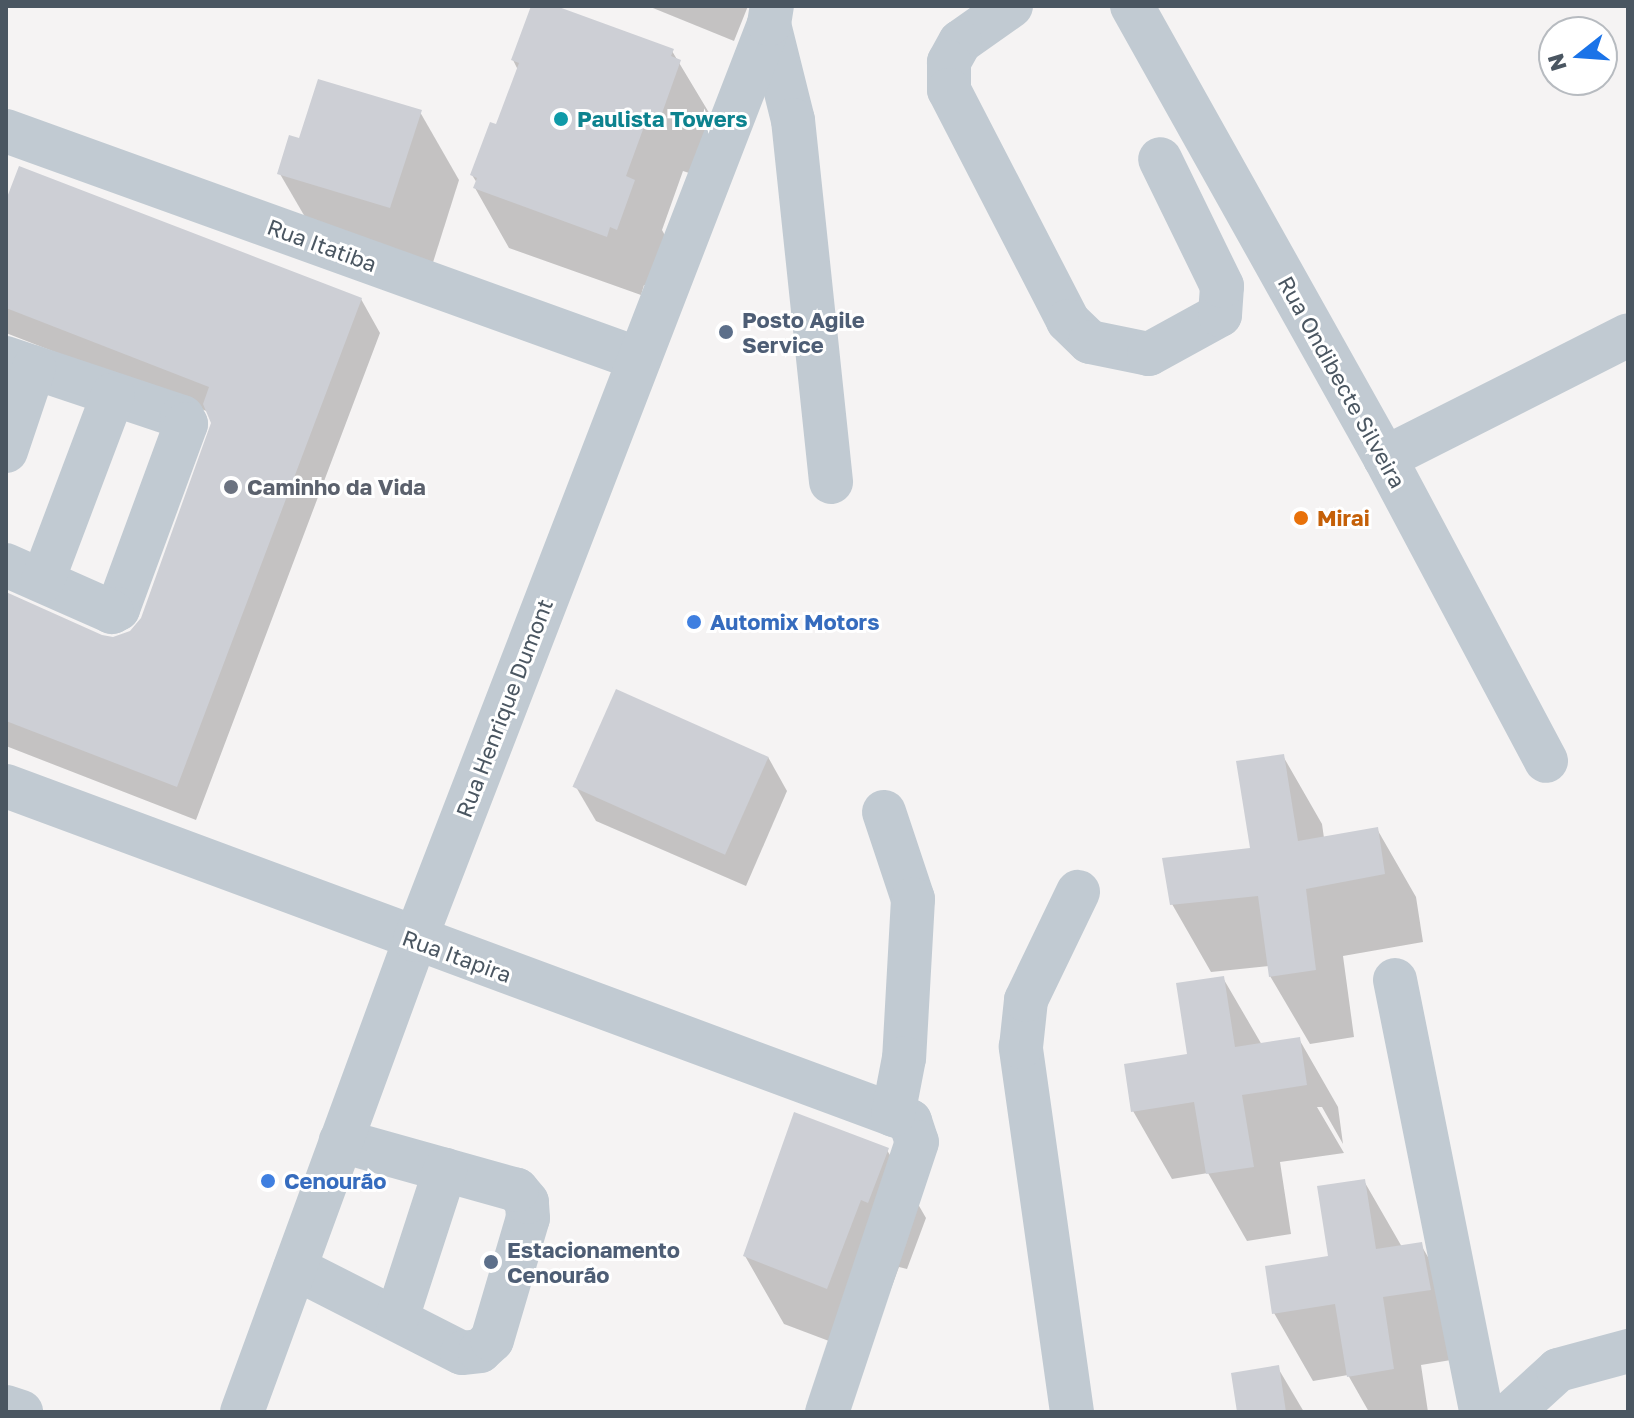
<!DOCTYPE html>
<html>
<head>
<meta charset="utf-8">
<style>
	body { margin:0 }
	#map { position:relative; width:1634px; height:1418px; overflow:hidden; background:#f5f3f3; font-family:"Golos Text",sans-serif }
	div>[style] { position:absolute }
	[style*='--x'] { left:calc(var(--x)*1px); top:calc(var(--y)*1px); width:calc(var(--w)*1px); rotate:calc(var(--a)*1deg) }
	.shadow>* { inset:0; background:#0003 }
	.building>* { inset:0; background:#cdcfd5; transform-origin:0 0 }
	.minor>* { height:44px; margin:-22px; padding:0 22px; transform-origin:22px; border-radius:22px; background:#c1cad2 }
	.dots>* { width:22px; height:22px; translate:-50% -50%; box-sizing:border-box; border:4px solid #fff; border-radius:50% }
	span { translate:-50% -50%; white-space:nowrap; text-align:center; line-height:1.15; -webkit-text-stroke:6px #fff; paint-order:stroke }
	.culture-label { font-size:22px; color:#0d838f; font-weight:700 }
	.left { translate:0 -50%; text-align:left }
	.street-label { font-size:22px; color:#4a5661 }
	.service-label { font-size:22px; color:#4e5e75; font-weight:700 }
	.worship-label { font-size:22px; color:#5b616d; font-weight:700 }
	.food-label { font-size:22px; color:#c56008; font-weight:700 }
	.shop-label { font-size:22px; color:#366cbe; font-weight:700 }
	.frame { position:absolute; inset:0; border:8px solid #4a5661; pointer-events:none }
	.north { position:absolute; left:1538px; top:16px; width:80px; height:80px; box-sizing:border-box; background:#fff; border:2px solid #b7bbc0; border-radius:50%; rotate:253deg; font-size:22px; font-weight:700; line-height:32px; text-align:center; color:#4a5661 }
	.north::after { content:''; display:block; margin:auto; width:28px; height:36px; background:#1a73e8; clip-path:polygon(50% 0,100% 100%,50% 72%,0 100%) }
</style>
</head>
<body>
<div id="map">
	<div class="shadow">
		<i style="clip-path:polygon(539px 6px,550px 6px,672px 51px,714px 121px,695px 175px,683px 171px,662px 230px,668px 241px,651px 288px,644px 285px,641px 295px,509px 248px,475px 188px,477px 183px,472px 175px,498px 127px,518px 70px,513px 60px)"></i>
		<i style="clip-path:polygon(648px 6px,748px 6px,734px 41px)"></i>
		<i style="clip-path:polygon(420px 112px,459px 180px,429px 275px,319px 241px,280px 174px,301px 140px)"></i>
		<i style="clip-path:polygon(6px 206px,361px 299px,380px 333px,196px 820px,6px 746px,6px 595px,101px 637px,113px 639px,130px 633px,143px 619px,213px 421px,209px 412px,6px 333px)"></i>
		<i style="clip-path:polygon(1283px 756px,1322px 824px,1324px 838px,1377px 829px,1416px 897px,1423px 942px,1343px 956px,1354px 1037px,1310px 1044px,1270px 976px,1269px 966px,1211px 972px,1172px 904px,1253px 850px)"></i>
		<i style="clip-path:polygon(768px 757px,787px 791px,746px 886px,596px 821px,576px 787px)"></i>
		<i style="clip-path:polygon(1223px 978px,1262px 1045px,1299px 1039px,1338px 1107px,1343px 1144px,1322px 1107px,1317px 1107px,1344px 1153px,1280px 1162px,1291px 1234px,1247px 1241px,1208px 1173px,1172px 1179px,1133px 1111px,1190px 1056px)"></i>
		<i style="clip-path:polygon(887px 1150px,926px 1218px,907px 1269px,899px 1267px,866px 1355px,784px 1324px,745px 1256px)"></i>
		<i style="clip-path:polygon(1364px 1181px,1402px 1247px,1421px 1245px,1460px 1312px,1469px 1357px,1421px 1365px,1428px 1412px,1369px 1412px,1348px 1375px,1313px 1381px,1274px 1313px,1330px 1258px)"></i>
		<i style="clip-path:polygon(1278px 1368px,1304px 1412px,1239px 1412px)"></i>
	</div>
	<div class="building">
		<i style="clip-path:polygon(531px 6px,556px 6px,674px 49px,671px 56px,681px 60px,661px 116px,649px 113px,626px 176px,635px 180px,617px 230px,610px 227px,607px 237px,473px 188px,477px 178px,470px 175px,490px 122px,496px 124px,519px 63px,511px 60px)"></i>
		<i style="clip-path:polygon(318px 79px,422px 110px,390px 208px,277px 174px,289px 135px,299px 138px)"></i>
		<i style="clip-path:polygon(19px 166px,362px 298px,177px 787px,6px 721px,6px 592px,102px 635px,113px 637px,130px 631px,141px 618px,211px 423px,203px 404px,209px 387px,6px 308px,6px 200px)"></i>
		<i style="left:616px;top:689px;width:167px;height:107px;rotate:24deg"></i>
		<i style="clip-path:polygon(1284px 754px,1298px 841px,1378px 827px,1385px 874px,1306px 889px,1316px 970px,1269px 977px,1258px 896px,1170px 905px,1162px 858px,1250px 848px,1236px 761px)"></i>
		<i style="clip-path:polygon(1224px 976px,1235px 1047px,1300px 1037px,1307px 1085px,1242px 1095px,1254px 1167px,1206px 1174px,1194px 1102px,1131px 1112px,1124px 1064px,1187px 1054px,1176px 983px)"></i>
		<i style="clip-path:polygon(794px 1112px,889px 1148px,868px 1203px,861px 1200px,827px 1289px,743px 1256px)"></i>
		<i style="clip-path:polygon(1365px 1179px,1376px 1249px,1422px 1242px,1431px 1290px,1383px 1297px,1394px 1369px,1347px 1377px,1335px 1304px,1272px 1314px,1265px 1266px,1328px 1256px,1317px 1186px)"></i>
		<i style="clip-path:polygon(1279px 1365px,1286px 1412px,1237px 1412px,1231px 1373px)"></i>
	</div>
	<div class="minor">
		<i style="--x:1011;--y:6;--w:62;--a:144.8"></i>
		<i style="--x:960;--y:42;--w:23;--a:119"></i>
		<i style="--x:949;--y:62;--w:28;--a:90"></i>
		<i style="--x:949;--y:90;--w:260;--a:62.7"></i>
		<i style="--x:1068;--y:321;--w:30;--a:44"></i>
		<i style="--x:1090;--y:342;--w:60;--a:11.5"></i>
		<i style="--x:1149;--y:354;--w:81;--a:-28.8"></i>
		<i style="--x:1220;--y:315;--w:29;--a:-86"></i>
		<i style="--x:1222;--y:286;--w:141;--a:-116"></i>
		<i style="--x:1132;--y:6;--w:518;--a:60.76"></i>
		<i style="--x:1385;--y:458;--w:343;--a:62"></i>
		<i style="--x:769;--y:24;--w:99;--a:76"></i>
		<i style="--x:793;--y:120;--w:364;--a:84"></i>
		<i style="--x:6;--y:131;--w:673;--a:19.81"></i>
		<i style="--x:6;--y:358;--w:186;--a:18.5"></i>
		<i style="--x:182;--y:417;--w:8;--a:60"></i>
		<i style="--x:186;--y:424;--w:197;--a:110.2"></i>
		<i style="--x:118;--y:609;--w:7;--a:153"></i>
		<i style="--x:112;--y:612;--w:116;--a:-156.1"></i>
		<i style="--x:6;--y:451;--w:88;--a:-71.4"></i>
		<i style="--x:1385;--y:458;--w:272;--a:-26.8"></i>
		<i style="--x:43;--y:580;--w:198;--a:-69.3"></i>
		<i style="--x:6;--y:786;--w:964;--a:20.33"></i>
		<i style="--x:910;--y:1121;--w:22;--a:72"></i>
		<i style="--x:917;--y:1142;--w:285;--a:108.4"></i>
		<i style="--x:884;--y:812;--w:92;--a:71.6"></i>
		<i style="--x:913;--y:899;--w:159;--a:93.2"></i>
		<i style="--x:904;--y:1058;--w:58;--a:100.9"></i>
		<i style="--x:1395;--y:980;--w:440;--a:78.7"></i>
		<i style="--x:295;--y:1268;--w:187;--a:27"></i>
		<i style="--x:462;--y:1353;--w:18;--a:-6"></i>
		<i style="--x:480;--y:1351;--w:16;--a:-43"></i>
		<i style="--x:492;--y:1340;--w:127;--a:-73.6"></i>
		<i style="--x:528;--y:1218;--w:16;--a:-94"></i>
		<i style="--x:527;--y:1202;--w:16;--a:-130"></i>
		<i style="--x:517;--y:1190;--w:183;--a:-164.4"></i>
		<i style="--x:397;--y:1318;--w:156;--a:-72"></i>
		<i style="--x:6;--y:1407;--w:16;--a:18"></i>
		<i style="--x:242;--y:1412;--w:503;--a:-69.87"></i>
		<i style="--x:415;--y:940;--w:982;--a:-68.87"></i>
		<i style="--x:769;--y:24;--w:18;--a:-81"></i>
		<i style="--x:1072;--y:1412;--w:369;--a:-98"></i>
		<i style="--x:1021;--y:1047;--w:47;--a:-83.9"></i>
		<i style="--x:1026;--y:1000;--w:120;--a:-64.3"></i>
		<i style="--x:1512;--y:1412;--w:62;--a:-42.4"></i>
		<i style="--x:1558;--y:1370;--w:73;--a:-15.2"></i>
	</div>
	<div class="dots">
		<i style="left:561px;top:119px;background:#0f9aa8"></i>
		<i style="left:726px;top:332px;background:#5c6f8a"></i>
		<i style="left:231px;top:487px;background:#6b7280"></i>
		<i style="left:1301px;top:518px;background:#e8710a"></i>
		<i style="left:694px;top:622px;background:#3f7fe0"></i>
		<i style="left:268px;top:1181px;background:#3f7fe0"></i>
		<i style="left:491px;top:1262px;background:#5c6f8a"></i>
	</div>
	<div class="culture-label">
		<span class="left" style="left:577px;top:119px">Paulista Towers</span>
	</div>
	<div class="street-label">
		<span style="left:322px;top:245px;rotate:20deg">Rua Itatiba</span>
		<span style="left:1342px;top:382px;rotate:61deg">Rua Ondibecte Silveira</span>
		<span style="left:504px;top:708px;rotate:-69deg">Rua Henrique Dumont</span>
		<span style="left:457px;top:956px;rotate:20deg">Rua Itapira</span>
	</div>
	<div class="service-label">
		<span class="left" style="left:742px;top:332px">Posto Agile<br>Service</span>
		<span class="left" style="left:507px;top:1262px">Estacionamento<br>Cenourão</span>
	</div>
	<div class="worship-label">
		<span class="left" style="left:247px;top:487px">Caminho da Vida</span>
	</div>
	<div class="food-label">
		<span class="left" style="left:1317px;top:518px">Mirai</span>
	</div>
	<div class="shop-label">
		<span class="left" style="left:710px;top:622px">Automix Motors</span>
		<span class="left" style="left:284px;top:1181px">Cenourão</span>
	</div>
	<div class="frame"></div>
	<div class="north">N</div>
</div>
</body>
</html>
